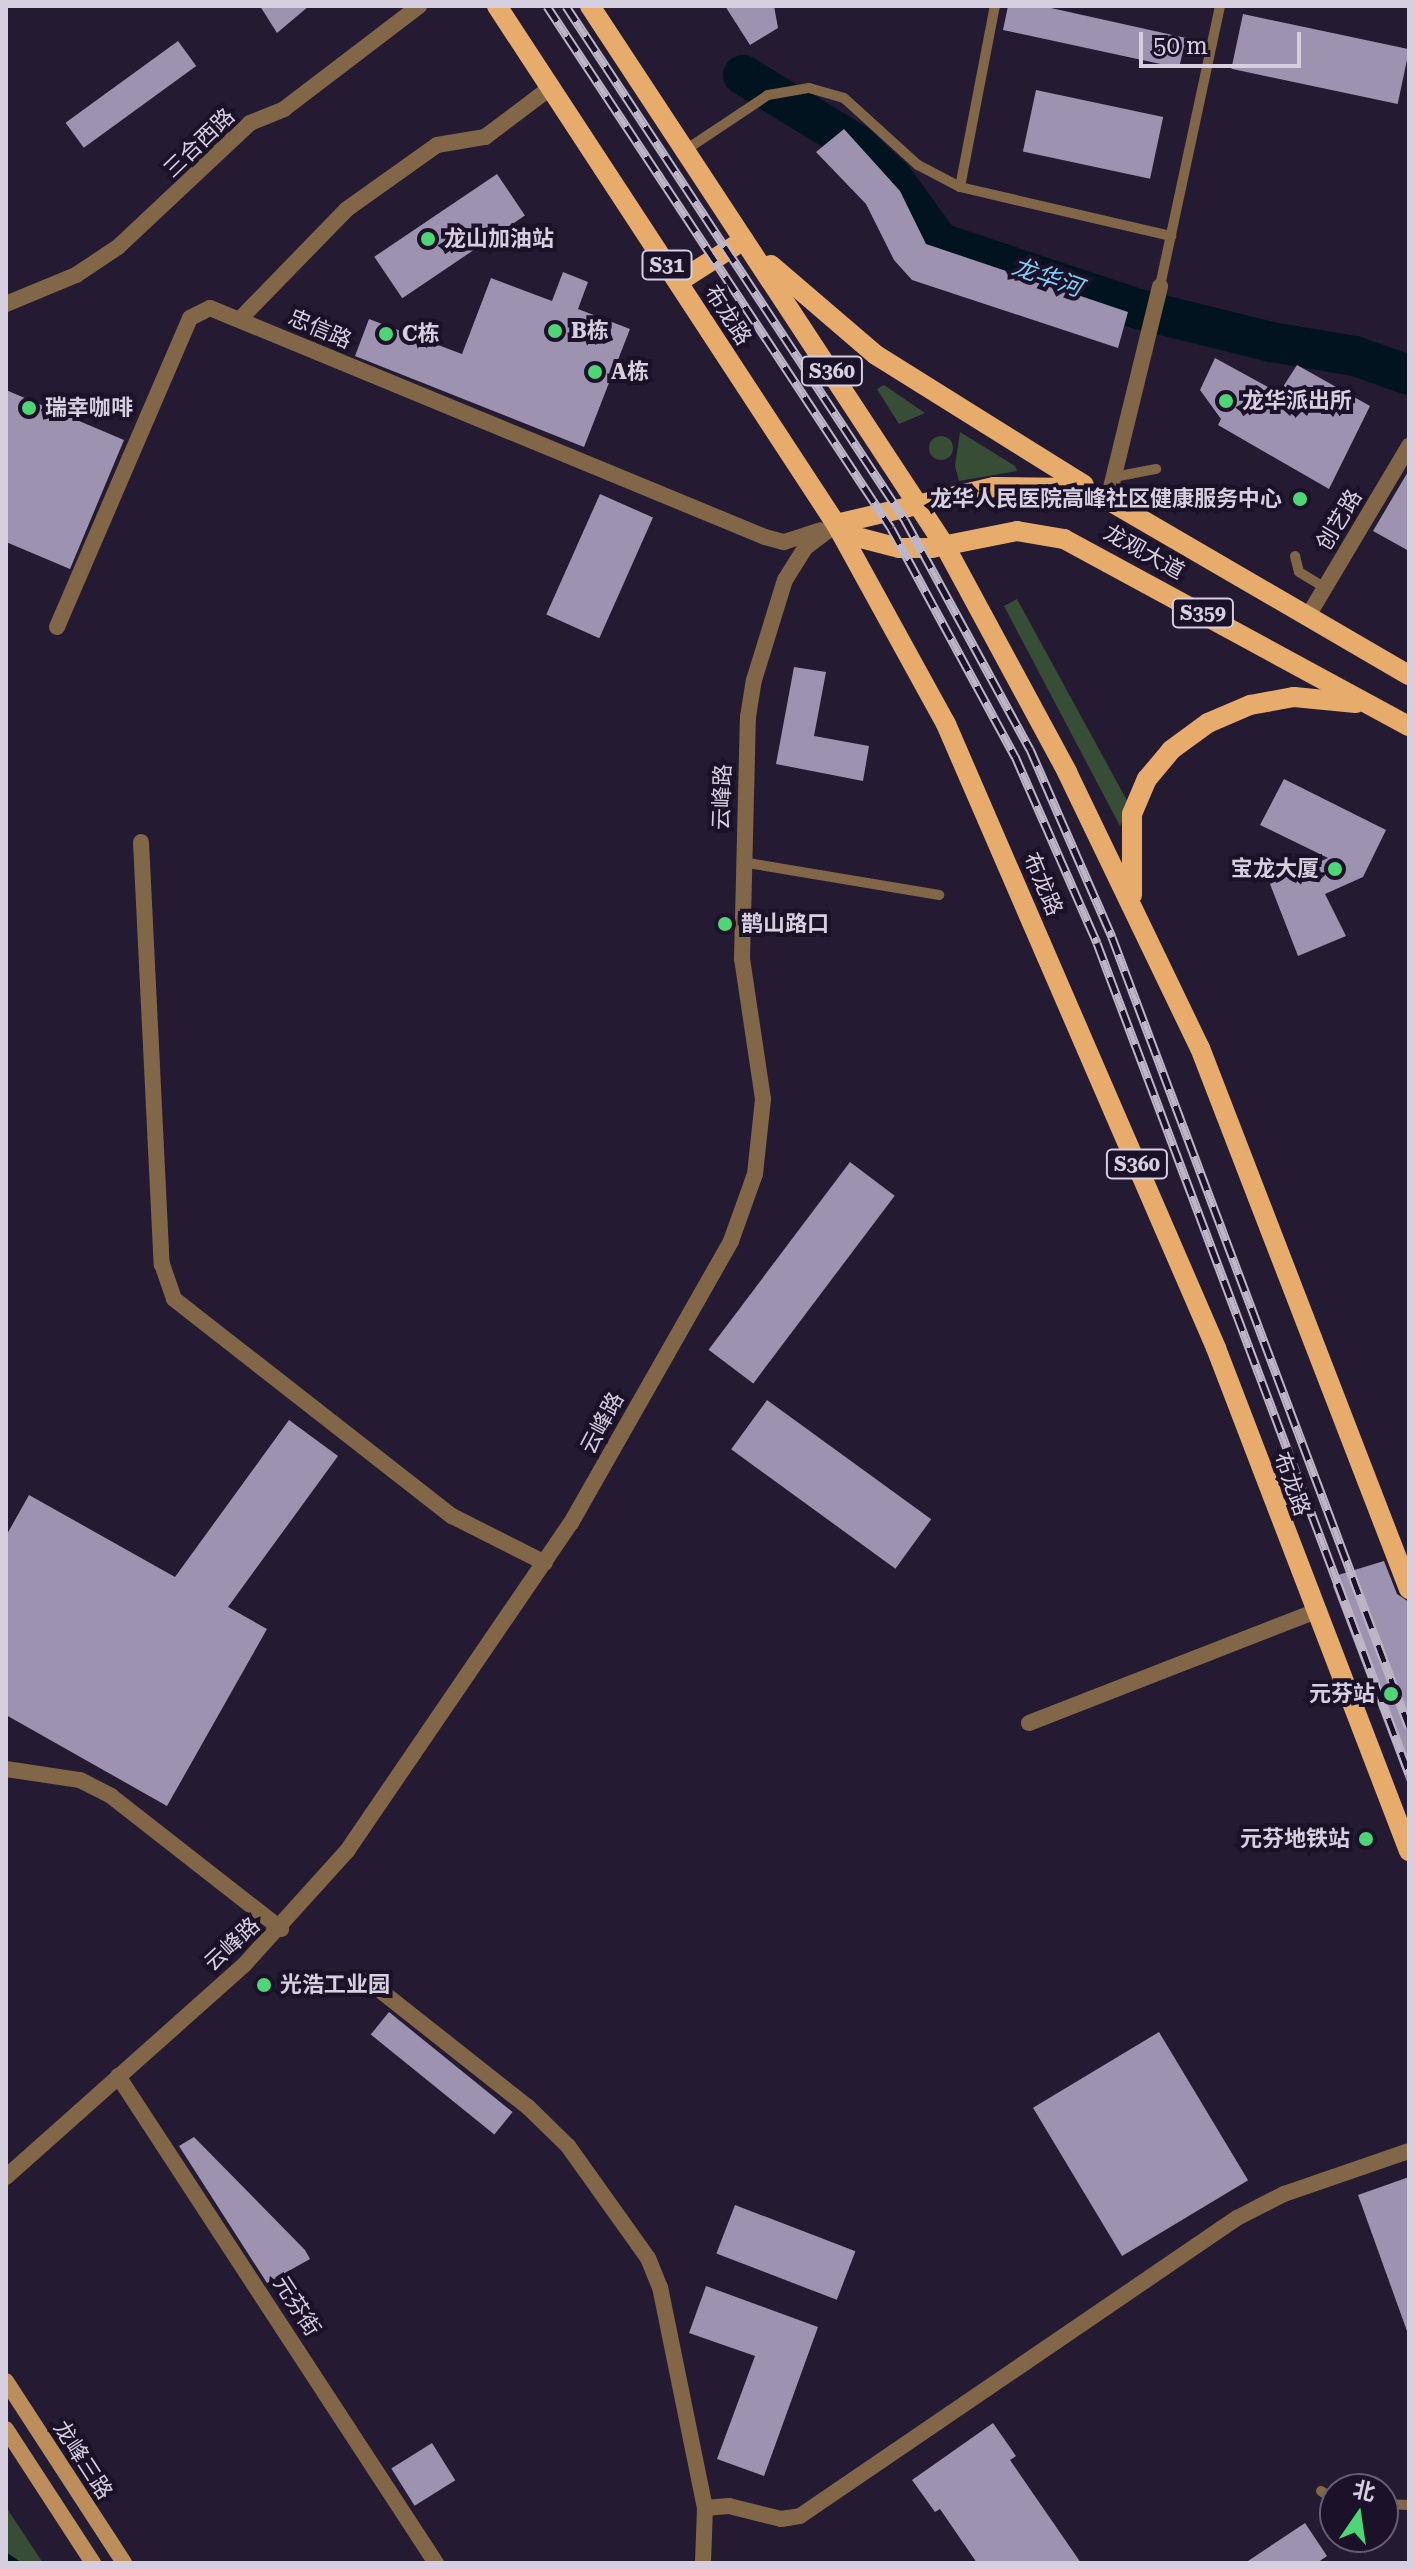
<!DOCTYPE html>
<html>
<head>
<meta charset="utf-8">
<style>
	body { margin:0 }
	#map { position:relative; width:1415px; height:2569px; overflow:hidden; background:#241a32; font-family:"Roboto Serif","Noto Sans SC",serif }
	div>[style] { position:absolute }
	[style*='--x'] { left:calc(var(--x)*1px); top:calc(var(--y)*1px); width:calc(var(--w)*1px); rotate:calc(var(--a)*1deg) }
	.green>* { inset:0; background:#384d35 }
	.round { border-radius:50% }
	.stream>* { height:7px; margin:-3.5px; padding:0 3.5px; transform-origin:3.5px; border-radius:3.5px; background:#00131e }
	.river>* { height:40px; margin:-20px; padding:0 20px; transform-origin:20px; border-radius:20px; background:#00131e }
	.building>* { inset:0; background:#9e92b1; transform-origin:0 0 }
	.service>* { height:10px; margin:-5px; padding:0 5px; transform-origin:5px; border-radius:5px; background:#826648 }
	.minor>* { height:16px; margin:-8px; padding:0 8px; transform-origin:8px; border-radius:8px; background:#826648 }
	.tertiary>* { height:16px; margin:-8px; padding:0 8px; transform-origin:8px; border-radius:8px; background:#826648 }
	.secondary>* { height:16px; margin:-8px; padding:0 8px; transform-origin:8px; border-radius:8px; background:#bb8e5c }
	.primary>* { height:20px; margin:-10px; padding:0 10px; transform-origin:10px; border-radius:10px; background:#e7ac6b }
	.rail>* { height:9px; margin-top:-4.5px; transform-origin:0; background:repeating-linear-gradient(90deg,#1b1128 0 18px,#bdb6c7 0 36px); box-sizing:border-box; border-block:2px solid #bdb6c7 }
	.dots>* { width:22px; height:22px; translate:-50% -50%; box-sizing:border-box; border:4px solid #1b1128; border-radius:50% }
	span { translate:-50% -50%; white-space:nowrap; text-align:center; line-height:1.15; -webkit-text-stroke:8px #1b1128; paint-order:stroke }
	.shield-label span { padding:2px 6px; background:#1b1128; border:2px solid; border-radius:6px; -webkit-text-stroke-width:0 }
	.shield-label { font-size:20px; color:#d5cfdf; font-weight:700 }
	.street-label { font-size:22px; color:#d5cfdf }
	.poi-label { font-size:22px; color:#d5cfdf; font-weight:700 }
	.left { translate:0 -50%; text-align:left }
	.right { translate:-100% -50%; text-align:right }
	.water-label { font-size:24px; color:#7fd1f8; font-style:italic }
	.frame { position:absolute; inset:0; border:8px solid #d5cfdf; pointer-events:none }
	.north { position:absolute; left:1319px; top:2473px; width:80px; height:80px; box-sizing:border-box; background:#1b1128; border:2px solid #655d71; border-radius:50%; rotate:13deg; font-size:22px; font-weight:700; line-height:32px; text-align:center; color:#d5cfdf }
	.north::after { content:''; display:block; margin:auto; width:28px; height:36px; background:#4ed676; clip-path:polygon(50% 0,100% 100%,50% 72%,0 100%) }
	.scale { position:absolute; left:1139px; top:32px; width:162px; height:36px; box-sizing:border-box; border:4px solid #d5cfdf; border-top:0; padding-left:10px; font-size:24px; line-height:28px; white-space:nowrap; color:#d5cfdf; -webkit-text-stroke:6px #1b1128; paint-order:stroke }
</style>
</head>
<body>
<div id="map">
	<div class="green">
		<i style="clip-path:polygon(884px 385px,925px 413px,899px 424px,877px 389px)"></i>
		<i style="clip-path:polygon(960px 432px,1015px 466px,1017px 471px,959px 481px,955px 466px)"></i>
		<i class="round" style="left:929px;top:436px;width:24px;height:24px"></i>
		<i style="clip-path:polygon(1017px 599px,1130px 806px,1120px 826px,1004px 606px)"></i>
		<i style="clip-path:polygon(6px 2507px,43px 2563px,6px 2563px)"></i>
	</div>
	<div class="stream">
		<i style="--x:6;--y:2556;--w:12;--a:35"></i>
	</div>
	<div class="river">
		<i style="--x:743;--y:75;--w:132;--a:31.4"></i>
		<i style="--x:856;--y:144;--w:52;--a:43.5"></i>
		<i style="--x:894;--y:180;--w:78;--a:53.9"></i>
		<i style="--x:940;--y:243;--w:209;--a:18.4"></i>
		<i style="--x:1138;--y:309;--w:137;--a:13.9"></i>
		<i style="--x:1271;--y:342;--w:85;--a:9.5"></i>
		<i style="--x:1355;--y:356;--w:57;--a:19.4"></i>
	</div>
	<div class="building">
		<i style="clip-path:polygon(260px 6px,309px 6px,277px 33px)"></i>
		<i style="clip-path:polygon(725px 6px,774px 6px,778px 28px,750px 45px)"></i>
		<i style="clip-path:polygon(1008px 6px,1042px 6px,1186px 38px,1179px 68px,1003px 30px)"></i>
		<i style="left:1243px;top:14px;width:170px;height:56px;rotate:12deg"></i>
		<i style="left:178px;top:41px;width:31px;height:139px;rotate:54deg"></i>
		<i style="left:1036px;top:90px;width:130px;height:63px;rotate:12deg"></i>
		<i style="clip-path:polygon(844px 129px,900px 191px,926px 244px,1128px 312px,1118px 348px,912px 280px,894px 260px,866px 204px,816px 152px)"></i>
		<i style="left:497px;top:174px;width:50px;height:148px;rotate:56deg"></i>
		<i style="clip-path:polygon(563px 272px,588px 282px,578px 309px,630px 329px,584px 447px,355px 356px,369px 319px,462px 354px,491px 278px,552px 301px)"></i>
		<i style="clip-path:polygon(1215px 358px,1279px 393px,1297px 365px,1370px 406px,1329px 489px,1218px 425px,1221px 419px,1200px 390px)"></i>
		<i style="clip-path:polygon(6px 390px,124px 440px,70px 569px,6px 542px)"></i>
		<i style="clip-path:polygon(1409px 470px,1409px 551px,1373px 531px)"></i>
		<i style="left:600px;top:494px;width:58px;height:132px;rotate:24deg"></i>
		<i style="clip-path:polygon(794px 667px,826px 672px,814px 736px,869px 746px,863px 781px,776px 764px)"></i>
		<i style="clip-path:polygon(1284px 779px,1386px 830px,1363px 877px,1325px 894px,1346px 936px,1298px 956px,1270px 884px,1328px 858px,1260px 825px)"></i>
		<i style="left:850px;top:1162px;width:56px;height:235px;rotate:37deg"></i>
		<i style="left:767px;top:1400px;width:203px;height:61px;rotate:36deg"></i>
		<i style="clip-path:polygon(289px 1420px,338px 1456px,228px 1607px,267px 1629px,167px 1806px,6px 1715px,6px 1536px,29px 1495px,175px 1577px)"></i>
		<i style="clip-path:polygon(1384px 1561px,1397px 1594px,1409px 1602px,1407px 1782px,1333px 1586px,1338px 1575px)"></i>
		<i style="left:389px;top:2012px;width:159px;height:29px;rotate:39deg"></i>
		<i style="left:1159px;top:2032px;width:173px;height:147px;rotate:59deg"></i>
		<i style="clip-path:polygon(194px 2137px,305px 2250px,310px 2259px,267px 2283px,179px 2146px)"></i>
		<i style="clip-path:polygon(1409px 2177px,1409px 2330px,1407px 2331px,1358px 2195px)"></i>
		<i style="left:735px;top:2205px;width:129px;height:52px;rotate:21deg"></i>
		<i style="clip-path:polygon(706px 2286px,818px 2327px,764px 2476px,717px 2459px,755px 2356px,689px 2333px)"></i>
		<i style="clip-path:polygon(993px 2423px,1016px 2456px,1010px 2460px,1081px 2563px,977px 2563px,940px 2509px,935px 2512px,912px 2480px)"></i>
		<i style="left:432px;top:2443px;width:44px;height:48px;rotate:58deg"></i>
		<i style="clip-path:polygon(1305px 2523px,1327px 2556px,1317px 2563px,1245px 2563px)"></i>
	</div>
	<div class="service">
		<i style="--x:684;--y:151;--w:101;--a:-33.7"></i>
		<i style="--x:768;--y:95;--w:42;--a:-9.7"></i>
		<i style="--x:809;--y:88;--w:36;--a:16"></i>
		<i style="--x:844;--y:98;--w:100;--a:42.2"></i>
		<i style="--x:918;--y:165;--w:47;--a:27.6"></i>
		<i style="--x:960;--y:187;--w:217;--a:13.1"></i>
		<i style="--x:960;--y:187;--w:184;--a:-79.1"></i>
		<i style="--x:1160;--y:286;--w:286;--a:-77.9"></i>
		<i style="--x:1114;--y:477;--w:43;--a:-10.8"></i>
		<i style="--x:1295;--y:556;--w:16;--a:76"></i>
		<i style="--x:1299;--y:572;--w:29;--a:31"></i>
		<i style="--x:742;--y:862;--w:200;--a:9.5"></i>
		<i style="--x:1321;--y:2491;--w:17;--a:33"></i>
		<i style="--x:1383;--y:2504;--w:26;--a:2"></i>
	</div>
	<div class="minor">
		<i style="--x:240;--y:319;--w:153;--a:-45.8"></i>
		<i style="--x:347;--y:209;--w:110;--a:-35.4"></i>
		<i style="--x:437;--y:145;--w:49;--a:-9.5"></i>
		<i style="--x:485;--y:137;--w:81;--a:-37"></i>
		<i style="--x:1108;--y:500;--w:220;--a:-76.3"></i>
		<i style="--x:1029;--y:1723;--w:306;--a:-21.3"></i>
		<i style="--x:367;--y:1980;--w:205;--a:38.3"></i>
		<i style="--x:528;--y:2107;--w:56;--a:44.3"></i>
		<i style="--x:568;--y:2146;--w:138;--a:54.5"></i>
		<i style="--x:648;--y:2258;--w:31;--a:68"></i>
		<i style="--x:660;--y:2287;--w:226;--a:78.5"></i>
		<i style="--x:705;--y:2508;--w:55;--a:92.1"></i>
		<i style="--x:118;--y:2076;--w:582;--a:56.86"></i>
		<i style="--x:705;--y:2508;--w:24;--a:-5"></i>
		<i style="--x:729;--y:2506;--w:54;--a:14"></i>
		<i style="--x:781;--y:2519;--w:19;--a:-9"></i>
		<i style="--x:800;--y:2516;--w:529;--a:-34.29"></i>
		<i style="--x:1237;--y:2218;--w:53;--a:-27.1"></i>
		<i style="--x:1284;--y:2194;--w:132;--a:-19"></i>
	</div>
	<div class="tertiary">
		<i style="--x:6;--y:304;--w:76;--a:-22.5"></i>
		<i style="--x:76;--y:275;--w:50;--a:-33.7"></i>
		<i style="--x:118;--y:247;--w:181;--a:-43.2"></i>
		<i style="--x:250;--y:123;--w:37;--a:-22"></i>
		<i style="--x:284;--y:109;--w:170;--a:-37.3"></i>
		<i style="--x:1308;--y:616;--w:198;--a:-59.3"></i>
		<i style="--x:57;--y:627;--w:336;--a:-66.7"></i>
		<i style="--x:190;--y:318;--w:22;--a:-27"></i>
		<i style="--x:210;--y:308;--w:600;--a:22.42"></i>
		<i style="--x:765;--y:537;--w:20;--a:15"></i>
		<i style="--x:784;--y:542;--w:38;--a:-18"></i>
		<i style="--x:141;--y:842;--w:423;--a:87.2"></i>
		<i style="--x:162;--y:1264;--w:37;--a:71"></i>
		<i style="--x:174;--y:1299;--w:353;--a:38"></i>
		<i style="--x:452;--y:1516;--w:104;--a:26.8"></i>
		<i style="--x:6;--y:1769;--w:75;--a:8.5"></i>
		<i style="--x:80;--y:1780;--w:35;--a:27"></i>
		<i style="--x:111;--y:1796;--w:216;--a:38"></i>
		<i style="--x:6;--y:2177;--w:319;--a:-41.7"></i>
		<i style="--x:244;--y:1965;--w:154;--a:-47.9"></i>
		<i style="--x:347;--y:1851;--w:397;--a:-55.7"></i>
		<i style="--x:571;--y:1523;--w:324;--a:-60.4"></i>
		<i style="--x:731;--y:1241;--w:71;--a:-70.3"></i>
		<i style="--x:755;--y:1174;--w:75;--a:-83.9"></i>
		<i style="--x:763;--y:1099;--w:142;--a:-98.5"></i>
		<i style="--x:742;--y:959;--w:242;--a:-88.6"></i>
		<i style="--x:748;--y:717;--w:37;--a:-81"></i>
		<i style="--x:754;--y:680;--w:105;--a:-72.8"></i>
		<i style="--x:785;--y:580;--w:39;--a:-58"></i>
		<i style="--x:806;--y:547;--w:38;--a:-37"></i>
	</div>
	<div class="secondary">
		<i style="--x:6;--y:2381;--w:217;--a:57"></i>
		<i style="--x:6;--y:2429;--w:160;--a:57"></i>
	</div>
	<div class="primary">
		<i style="--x:497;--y:6;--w:619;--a:56.8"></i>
		<i style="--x:836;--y:524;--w:228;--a:61.2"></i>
		<i style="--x:946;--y:724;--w:680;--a:66.6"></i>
		<i style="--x:1216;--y:1348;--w:539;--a:69.01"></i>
		<i style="--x:590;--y:6;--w:646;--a:56.68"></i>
		<i style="--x:945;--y:546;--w:257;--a:61.6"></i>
		<i style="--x:1067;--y:772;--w:306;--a:64.3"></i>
		<i style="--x:1200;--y:1048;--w:580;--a:68.88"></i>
		<i style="--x:771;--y:265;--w:138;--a:40.6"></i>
		<i style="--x:876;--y:355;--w:245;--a:32"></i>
		<i style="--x:678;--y:282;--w:78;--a:-32.5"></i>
		<i style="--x:836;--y:524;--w:21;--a:35"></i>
		<i style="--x:853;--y:536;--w:48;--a:14.6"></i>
		<i style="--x:899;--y:548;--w:33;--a:0"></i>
		<i style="--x:932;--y:548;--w:87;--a:-11.3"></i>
		<i style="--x:1017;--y:531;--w:48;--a:9.7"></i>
		<i style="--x:1064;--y:539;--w:392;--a:28.5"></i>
		<i style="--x:836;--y:524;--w:162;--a:-13.2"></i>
		<i style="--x:994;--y:487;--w:79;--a:0.7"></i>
		<i style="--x:1073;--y:488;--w:37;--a:19"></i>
		<i style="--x:1108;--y:500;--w:348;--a:30.2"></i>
		<i style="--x:1132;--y:895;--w:81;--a:-90"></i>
		<i style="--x:1132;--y:814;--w:38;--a:-67"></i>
		<i style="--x:1147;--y:779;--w:38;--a:-50"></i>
		<i style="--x:1171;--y:750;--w:46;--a:-36.1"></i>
		<i style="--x:1208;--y:723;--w:46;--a:-23.2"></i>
		<i style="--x:1250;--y:705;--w:45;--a:-10.3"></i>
		<i style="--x:1294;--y:697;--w:62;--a:5.5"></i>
	</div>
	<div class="rail">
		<i style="--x:547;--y:6;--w:625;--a:56.61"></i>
		<i style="--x:891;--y:528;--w:260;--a:61.5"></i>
		<i style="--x:1015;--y:756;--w:204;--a:66.3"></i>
		<i style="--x:1097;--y:943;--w:887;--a:69.4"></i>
		<i style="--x:566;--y:6;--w:616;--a:56.59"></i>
		<i style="--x:905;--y:520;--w:261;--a:61.4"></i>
		<i style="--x:1030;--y:749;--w:205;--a:66.4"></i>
		<i style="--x:1112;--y:937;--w:844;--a:69.4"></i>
	</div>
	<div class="dots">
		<i style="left:428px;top:239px;background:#4ed676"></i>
		<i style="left:555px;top:331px;background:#4ed676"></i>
		<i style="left:386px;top:334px;background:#4ed676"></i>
		<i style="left:595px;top:372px;background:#4ed676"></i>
		<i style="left:1226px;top:401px;background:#4ed676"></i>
		<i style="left:29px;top:408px;background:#4ed676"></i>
		<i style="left:1300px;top:499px;background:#4ed676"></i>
		<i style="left:1335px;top:869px;background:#4ed676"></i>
		<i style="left:725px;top:924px;background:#4ed676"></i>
		<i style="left:1391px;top:1694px;background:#4ed676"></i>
		<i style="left:1366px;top:1839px;background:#4ed676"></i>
		<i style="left:264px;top:1985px;background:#4ed676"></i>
	</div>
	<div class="shield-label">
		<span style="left:667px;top:265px">S31</span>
		<span style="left:832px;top:371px">S360</span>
		<span style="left:1203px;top:613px">S359</span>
		<span style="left:1137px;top:1164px">S360</span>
	</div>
	<div class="street-label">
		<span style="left:199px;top:143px;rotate:-44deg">三合西路</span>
		<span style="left:728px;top:315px;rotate:57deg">布龙路</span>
		<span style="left:320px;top:329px;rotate:23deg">忠信路</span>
		<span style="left:1339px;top:520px;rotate:-59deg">创艺路</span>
		<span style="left:1144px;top:552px;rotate:29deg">龙观大道</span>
		<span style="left:722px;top:797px;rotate:-88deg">云峰路</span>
		<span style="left:1043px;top:884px;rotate:67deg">布龙路</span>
		<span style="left:602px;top:1423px;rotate:-62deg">云峰路</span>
		<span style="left:1292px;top:1484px;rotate:70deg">布龙路</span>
		<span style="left:232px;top:1944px;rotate:-43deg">云峰路</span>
		<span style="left:297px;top:2306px;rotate:57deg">元芬街</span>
		<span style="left:83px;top:2460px;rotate:57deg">龙峰三路</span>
	</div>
	<div class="poi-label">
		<span class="left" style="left:444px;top:239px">龙山加油站</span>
		<span class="left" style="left:571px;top:331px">B栋</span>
		<span class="left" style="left:402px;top:334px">C栋</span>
		<span class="left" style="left:611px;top:372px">A栋</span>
		<span class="left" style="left:1242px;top:401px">龙华派出所</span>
		<span class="left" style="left:45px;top:408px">瑞幸咖啡</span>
		<span class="right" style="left:1282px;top:499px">龙华人民医院高峰社区健康服务中心</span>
		<span class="right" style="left:1319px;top:869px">宝龙大厦</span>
		<span class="left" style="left:741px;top:924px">鹊山路口</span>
		<span class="right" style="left:1375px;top:1694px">元芬站</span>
		<span class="right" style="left:1350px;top:1839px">元芬地铁站</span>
		<span class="left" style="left:280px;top:1985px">光浩工业园</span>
	</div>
	<div class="water-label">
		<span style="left:1047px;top:278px;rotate:19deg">龙华河</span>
	</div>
	<div class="frame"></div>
	<div class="north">北</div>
	<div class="scale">50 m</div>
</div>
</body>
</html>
